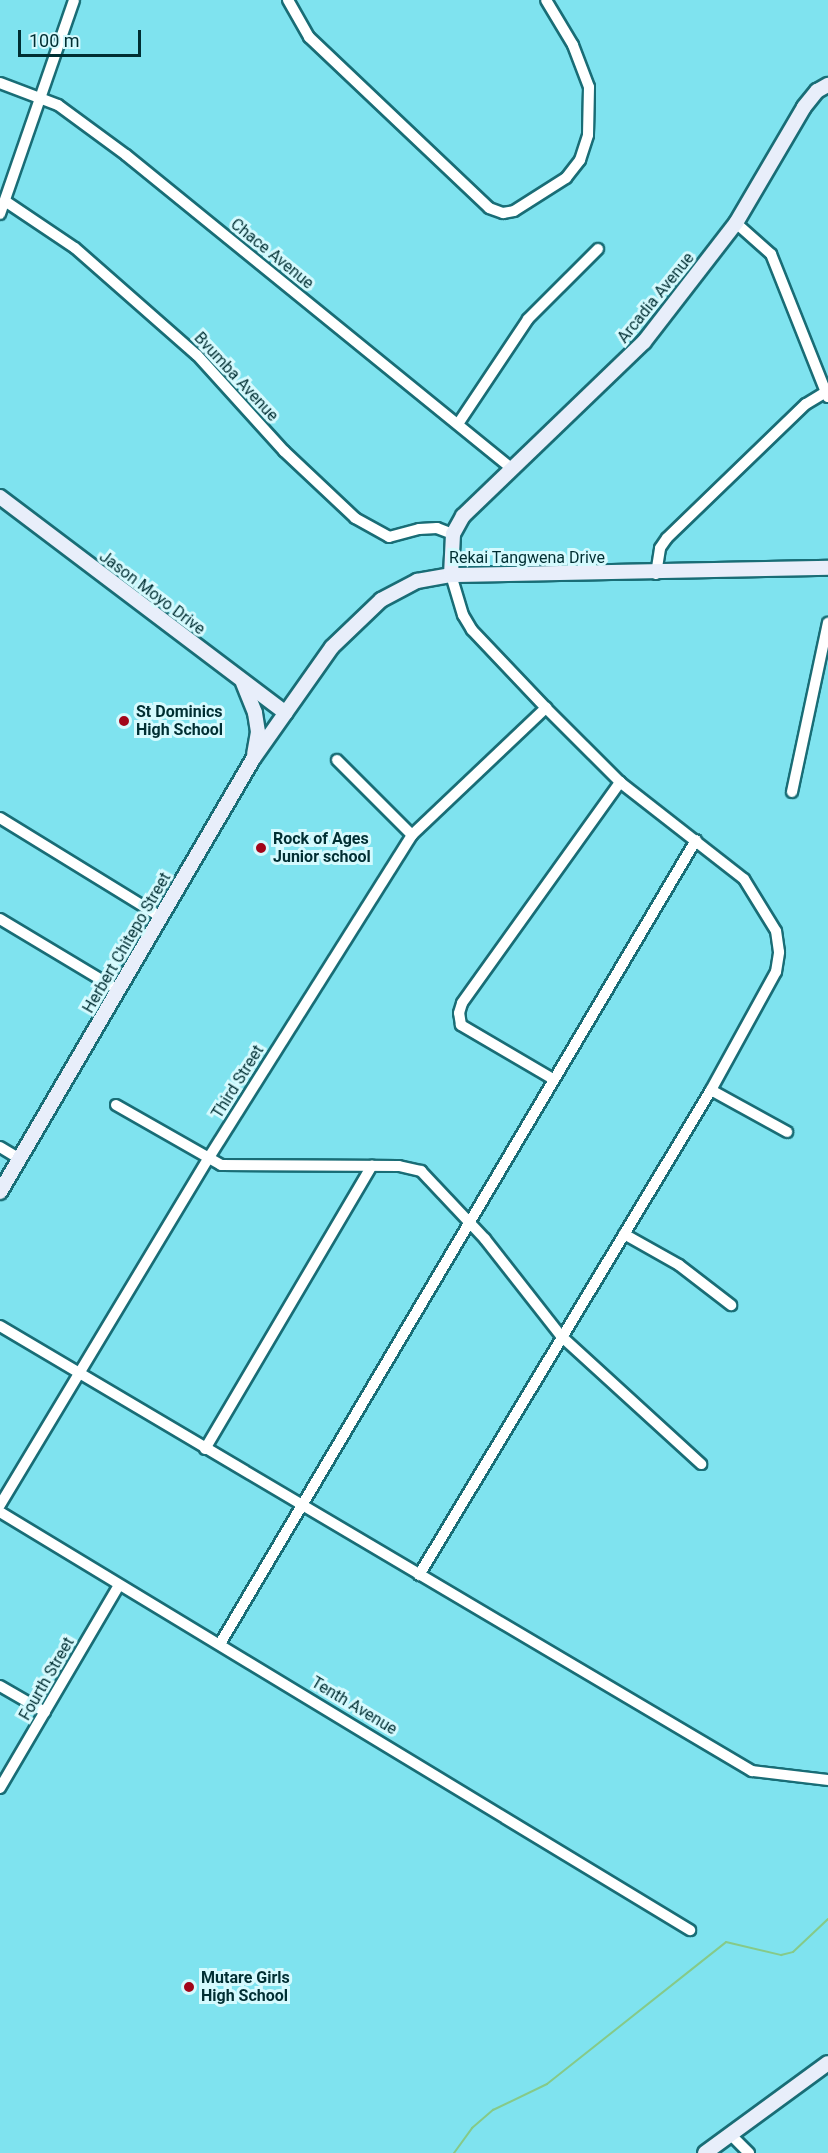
<!DOCTYPE html>
<html>
<head>
<meta charset="utf-8">
<style>
	body { margin:0 }
	#map { position:relative; width:828px; height:2153px; overflow:hidden; background:#7fe3ef; font-family:Roboto,sans-serif }
	div>[style] { position:absolute }
	[style*='--x'] { left:calc(var(--x)*1px); top:calc(var(--y)*1px); width:calc(var(--w)*1px); rotate:calc(var(--a)*1deg) }
	.stream>* { height:2px; margin:-1px; padding:0 1px; transform-origin:1px; border-radius:1px; background:#86ca88 }
	.roads { filter:drop-shadow(2px 0 #196d76) drop-shadow(-2px 0 #196d76) drop-shadow(0 2px #196d76) drop-shadow(0 -2px #196d76) }
	.street>* { height:10px; margin:-5px; padding:0 5px; transform-origin:5px; border-radius:5px; background:#fff }
	.secondary>* { height:14px; margin:-7px; padding:0 7px; transform-origin:7px; border-radius:7px; background:#e8eefa }
	.dots>* { width:16px; height:16px; translate:-50% -50%; box-sizing:border-box; border:3px solid #d5fafe; border-radius:50% }
	span { translate:-50% -50%; white-space:nowrap; text-align:center; line-height:1.15; -webkit-text-stroke:6px #d5fafe; paint-order:stroke }
	.street-label { font-size:16px; color:#002e32 }
	.poi-label { font-size:16px; color:#002e32; font-weight:700 }
	.left { translate:0 -50%; text-align:left }
	.scale { position:absolute; left:18px; top:30px; width:123px; height:27px; box-sizing:border-box; border:3px solid #002e32; border-top:0; padding-left:8px; font-size:18px; line-height:21px; white-space:nowrap; color:#002e32; -webkit-text-stroke:4px #d5fafe; paint-order:stroke }
</style>
</head>
<body>
<div id="map">
	<div class="stream">
		<i style="--x:454;--y:2153;--w:31;--a:-54"></i>
		<i style="--x:472;--y:2128;--w:28;--a:-41"></i>
		<i style="--x:493;--y:2110;--w:60;--a:-25.7"></i>
		<i style="--x:547;--y:2084;--w:228;--a:-38.4"></i>
		<i style="--x:726;--y:1942;--w:57;--a:13.3"></i>
		<i style="--x:781;--y:1955;--w:12;--a:-14"></i>
		<i style="--x:793;--y:1952;--w:48;--a:-43.3"></i>
	</div>
	<div class="roads">
		<div class="street">
			<i style="--x:288;--y:0;--w:43;--a:60.4"></i>
			<i style="--x:309;--y:37;--w:248;--a:43.5"></i>
			<i style="--x:489;--y:208;--w:15;--a:20"></i>
			<i style="--x:503;--y:213;--w:11;--a:-10"></i>
			<i style="--x:514;--y:211;--w:62;--a:-32.4"></i>
			<i style="--x:566;--y:178;--w:23;--a:-52"></i>
			<i style="--x:580;--y:160;--w:26;--a:-72"></i>
			<i style="--x:588;--y:135;--w:48;--a:-88.8"></i>
			<i style="--x:589;--y:87;--w:45;--a:-110.9"></i>
			<i style="--x:573;--y:45;--w:52;--a:-121"></i>
			<i style="--x:0;--y:83;--w:62;--a:20.8"></i>
			<i style="--x:58;--y:105;--w:84;--a:36.3"></i>
			<i style="--x:126;--y:155;--w:498;--a:39.1"></i>
			<i style="--x:5;--y:201;--w:84;--a:33.9"></i>
			<i style="--x:75;--y:248;--w:162;--a:41.3"></i>
			<i style="--x:197;--y:355;--w:130;--a:47.8"></i>
			<i style="--x:284;--y:451;--w:98;--a:43.3"></i>
			<i style="--x:355;--y:518;--w:39;--a:29"></i>
			<i style="--x:389;--y:537;--w:31;--a:-15"></i>
			<i style="--x:419;--y:529;--w:18;--a:-3"></i>
			<i style="--x:437;--y:528;--w:17;--a:21"></i>
			<i style="--x:0;--y:214;--w:226;--a:-70.9"></i>
			<i style="--x:736;--y:223;--w:47;--a:41.5"></i>
			<i style="--x:771;--y:254;--w:154;--a:68.3"></i>
			<i style="--x:458;--y:424;--w:126;--a:-56.3"></i>
			<i style="--x:528;--y:319;--w:99;--a:-45"></i>
			<i style="--x:656;--y:574;--w:26;--a:-81"></i>
			<i style="--x:660;--y:548;--w:12;--a:-55"></i>
			<i style="--x:667;--y:538;--w:193;--a:-44"></i>
			<i style="--x:806;--y:404;--w:23;--a:-31"></i>
			<i style="--x:337;--y:760;--w:106;--a:45"></i>
			<i style="--x:792;--y:792;--w:173;--a:-78"></i>
			<i style="--x:0;--y:818;--w:189;--a:31.6"></i>
			<i style="--x:0;--y:919;--w:138;--a:31"></i>
			<i style="--x:553;--y:1079;--w:107;--a:-149.6"></i>
			<i style="--x:461;--y:1025;--w:12;--a:-99"></i>
			<i style="--x:459;--y:1013;--w:10;--a:-73"></i>
			<i style="--x:462;--y:1003;--w:272;--a:-54.4"></i>
			<i style="--x:711;--y:1090;--w:87;--a:28.9"></i>
			<i style="--x:116;--y:1105;--w:121;--a:29.7"></i>
			<i style="--x:221;--y:1165;--w:178;--a:0.3"></i>
			<i style="--x:399;--y:1166;--w:23;--a:13"></i>
			<i style="--x:421;--y:1171;--w:93;--a:46.7"></i>
			<i style="--x:485;--y:1239;--w:123;--a:51.9"></i>
			<i style="--x:561;--y:1336;--w:190;--a:42.4"></i>
			<i style="--x:0;--y:1147;--w:23;--a:31"></i>
			<i style="--x:624;--y:1234;--w:63;--a:29.4"></i>
			<i style="--x:679;--y:1265;--w:66;--a:37.6"></i>
			<i style="--x:0;--y:1326;--w:874;--a:30.62"></i>
			<i style="--x:752;--y:1771;--w:77;--a:6.8"></i>
			<i style="--x:205;--y:1449;--w:329;--a:-59.5"></i>
			<i style="--x:0;--y:1505;--w:404;--a:-59"></i>
			<i style="--x:208;--y:1159;--w:383;--a:-57.8"></i>
			<i style="--x:412;--y:835;--w:185;--a:-43.5"></i>
			<i style="--x:0;--y:1512;--w:807;--a:31.21"></i>
			<i style="--x:419;--y:1575;--w:566;--a:-58.95"></i>
			<i style="--x:711;--y:1090;--w:135;--a:-61.2"></i>
			<i style="--x:776;--y:972;--w:20;--a:-81"></i>
			<i style="--x:779;--y:952;--w:21;--a:-98"></i>
			<i style="--x:776;--y:931;--w:61;--a:-121.6"></i>
			<i style="--x:744;--y:879;--w:157;--a:-142"></i>
			<i style="--x:620;--y:782;--w:105;--a:-135"></i>
			<i style="--x:546;--y:708;--w:108;--a:-133.5"></i>
			<i style="--x:472;--y:630;--w:17;--a:-121"></i>
			<i style="--x:463;--y:615;--w:42;--a:-106.7"></i>
			<i style="--x:221;--y:1642;--w:932;--a:-59.36"></i>
			<i style="--x:0;--y:1686;--w:52;--a:30"></i>
			<i style="--x:0;--y:1788;--w:235;--a:-59.6"></i>
			<i style="--x:730;--y:2134;--w:27;--a:45"></i>
		</div>
		<div class="secondary">
			<i style="--x:0;--y:497;--w:358;--a:37.1"></i>
			<i style="--x:451;--y:575;--w:41;--a:-87.2"></i>
			<i style="--x:453;--y:534;--w:21;--a:-61"></i>
			<i style="--x:463;--y:516;--w:251;--a:-43.9"></i>
			<i style="--x:644;--y:342;--w:150;--a:-52.3"></i>
			<i style="--x:736;--y:223;--w:134;--a:-59.6"></i>
			<i style="--x:804;--y:107;--w:21;--a:-51"></i>
			<i style="--x:817;--y:91;--w:13;--a:-29"></i>
			<i style="--x:243;--y:683;--w:32;--a:68"></i>
			<i style="--x:255;--y:713;--w:19;--a:81"></i>
			<i style="--x:258;--y:732;--w:22;--a:100"></i>
			<i style="--x:0;--y:1192;--w:501;--a:-59.7"></i>
			<i style="--x:253;--y:759;--w:137;--a:-54.8"></i>
			<i style="--x:332;--y:647;--w:68;--a:-43.8"></i>
			<i style="--x:381;--y:600;--w:41;--a:-27.8"></i>
			<i style="--x:417;--y:581;--w:35;--a:-10"></i>
			<i style="--x:451;--y:575;--w:377;--a:-1.1"></i>
			<i style="--x:705;--y:2153;--w:152;--a:-36.2"></i>
		</div>
	</div>
	<div class="dots">
		<i style="left:124px;top:721px;background:#a20519"></i>
		<i style="left:261px;top:848px;background:#a20519"></i>
		<i style="left:189px;top:1987px;background:#a20519"></i>
	</div>
	<div class="street-label">
		<span style="left:272px;top:254px;rotate:39deg">Chace Avenue</span>
		<span style="left:656px;top:298px;rotate:-51deg">Arcadia Avenue</span>
		<span style="left:236px;top:377px;rotate:47deg">Bvumba Avenue</span>
		<span style="left:527px;top:558px">Rekai Tangwena Drive</span>
		<span style="left:152px;top:593px;rotate:37deg">Jason Moyo Drive</span>
		<span style="left:127px;top:943px;rotate:-60deg">Herbert Chitepo Street</span>
		<span style="left:238px;top:1082px;rotate:-58deg">Third Street</span>
		<span style="left:47px;top:1679px;rotate:-60deg">Fourth Street</span>
		<span style="left:354px;top:1706px;rotate:31deg">Tenth Avenue</span>
	</div>
	<div class="poi-label">
		<span class="left" style="left:136px;top:721px">St Dominics<br>High School</span>
		<span class="left" style="left:273px;top:848px">Rock of Ages<br>Junior school</span>
		<span class="left" style="left:201px;top:1987px">Mutare Girls<br>High School</span>
	</div>
	<div class="scale">100 m</div>
</div>
</body>
</html>
